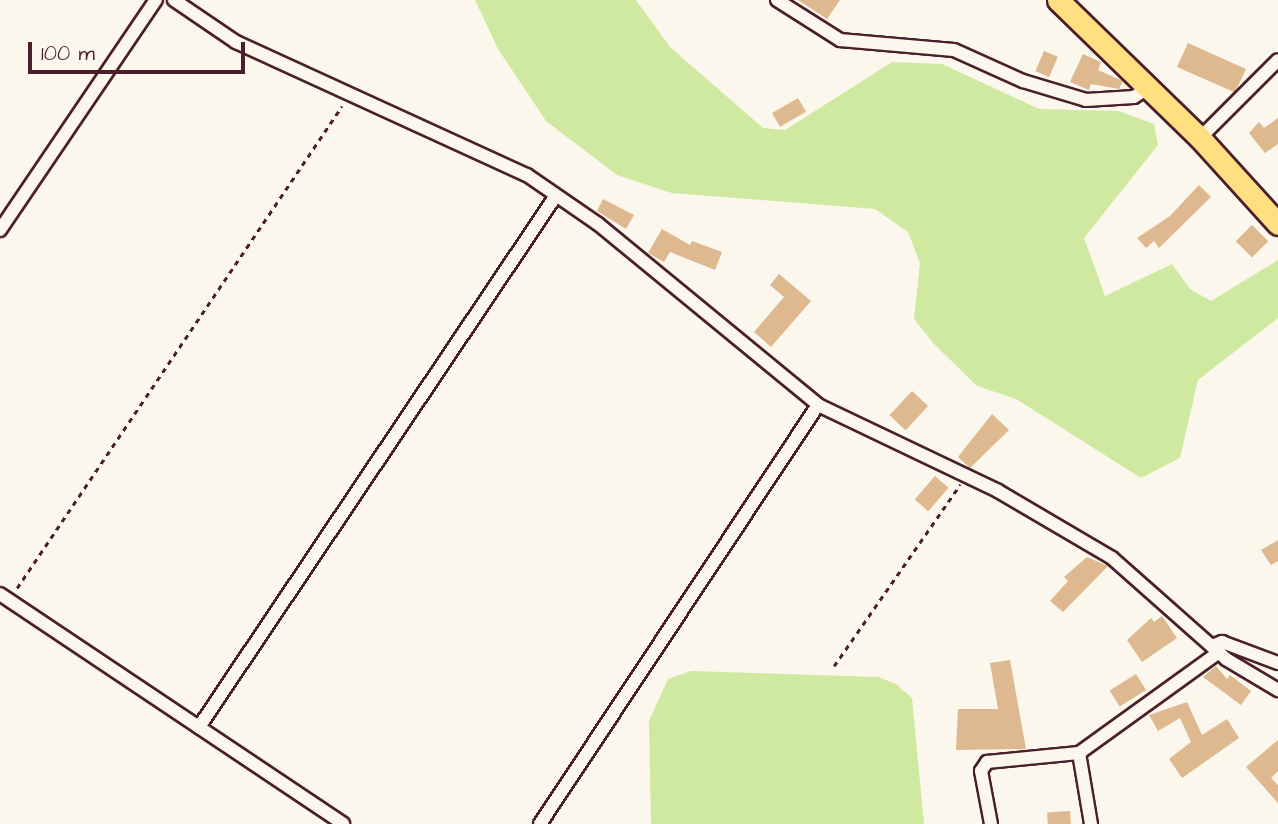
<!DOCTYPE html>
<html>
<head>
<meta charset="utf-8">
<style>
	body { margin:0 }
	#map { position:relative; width:1278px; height:824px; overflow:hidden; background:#fbf7ec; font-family:"Architects Daughter",sans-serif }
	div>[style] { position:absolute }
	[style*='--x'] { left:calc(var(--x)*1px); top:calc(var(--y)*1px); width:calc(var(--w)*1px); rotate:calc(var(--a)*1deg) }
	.green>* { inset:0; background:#cfeaa0 }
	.building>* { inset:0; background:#deb88f; transform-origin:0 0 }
	.path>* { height:2.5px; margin-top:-1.25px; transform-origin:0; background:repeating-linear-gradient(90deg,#4a1f2b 0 5px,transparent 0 10px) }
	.roads { filter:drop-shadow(2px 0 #4a1f2b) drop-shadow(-2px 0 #4a1f2b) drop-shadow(0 2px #4a1f2b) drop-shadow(0 -2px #4a1f2b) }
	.minor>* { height:12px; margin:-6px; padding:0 6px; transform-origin:6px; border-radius:6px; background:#fbf7ec }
	.trunk>* { height:21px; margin:-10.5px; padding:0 10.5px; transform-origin:10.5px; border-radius:10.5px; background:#ffdf80 }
	span { translate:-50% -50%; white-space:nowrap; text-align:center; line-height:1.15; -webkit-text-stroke:7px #fbf7ec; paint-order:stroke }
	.scale { position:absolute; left:28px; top:42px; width:217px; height:32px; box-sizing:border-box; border:4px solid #4a1f2b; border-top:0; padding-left:9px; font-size:21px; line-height:24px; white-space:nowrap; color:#4a1f2b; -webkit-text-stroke:5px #fbf7ec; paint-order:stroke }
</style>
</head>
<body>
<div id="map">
	<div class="green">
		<i style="clip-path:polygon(475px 0,636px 0,670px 47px,763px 128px,785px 130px,892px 62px,942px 64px,1039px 109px,1119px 111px,1154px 124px,1158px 145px,1084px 238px,1105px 296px,1172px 264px,1190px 289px,1211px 301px,1278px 260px,1278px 318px,1198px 380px,1180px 458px,1141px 478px,1016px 399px,977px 386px,934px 344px,914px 319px,920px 263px,908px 232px,875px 209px,672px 193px,617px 175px,546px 121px,498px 49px)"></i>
		<i style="clip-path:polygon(691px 671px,878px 677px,896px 684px,912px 698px,924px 824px,651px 824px,649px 721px,668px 679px)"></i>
	</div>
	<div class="building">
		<i style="clip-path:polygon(798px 0,840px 0,827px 19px)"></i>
		<i style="clip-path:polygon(1188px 43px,1246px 69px,1237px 88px,1234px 92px,1177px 67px)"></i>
		<i style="left:1044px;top:51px;width:15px;height:22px;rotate:23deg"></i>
		<i style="clip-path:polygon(1083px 54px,1101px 62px,1098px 70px,1123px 81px,1119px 89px,1091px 84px,1089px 90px,1070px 82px)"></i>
		<i style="left:798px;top:98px;width:16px;height:30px;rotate:60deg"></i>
		<i style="clip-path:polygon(1278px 118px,1278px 144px,1265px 153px,1249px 133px,1259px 122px,1264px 128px)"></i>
		<i style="clip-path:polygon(1199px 185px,1211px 197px,1159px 248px,1154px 241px,1146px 248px,1137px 238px,1170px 216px)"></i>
		<i style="clip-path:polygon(603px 199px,634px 215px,626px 229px,597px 211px)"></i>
		<i style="left:1252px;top:225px;width:23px;height:23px;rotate:45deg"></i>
		<i style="clip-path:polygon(662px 229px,690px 245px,692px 241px,722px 252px,715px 270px,670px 252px,664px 262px,648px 253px)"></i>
		<i style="clip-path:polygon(779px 274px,811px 301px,771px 347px,754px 332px,784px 297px,770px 285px)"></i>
		<i style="left:912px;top:391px;width:22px;height:33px;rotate:43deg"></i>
		<i style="clip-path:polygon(992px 414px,1009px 430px,970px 468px,958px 457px)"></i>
		<i style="left:935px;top:476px;width:18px;height:31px;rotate:41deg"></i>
		<i style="clip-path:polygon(1278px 540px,1278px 561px,1271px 565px,1261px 550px)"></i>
		<i style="clip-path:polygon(1087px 557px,1108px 566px,1063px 612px,1050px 601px,1068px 581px,1064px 577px)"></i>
		<i style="clip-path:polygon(1162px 616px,1177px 638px,1142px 662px,1127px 640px,1151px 618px,1154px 622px)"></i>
		<i style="clip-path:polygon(1010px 660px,1026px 749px,956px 750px,958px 709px,998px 709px,990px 663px)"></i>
		<i style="clip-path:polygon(1216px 666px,1227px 679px,1230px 675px,1251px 691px,1241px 705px,1203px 677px)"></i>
		<i style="left:1136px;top:674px;width:19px;height:31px;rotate:58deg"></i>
		<i style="clip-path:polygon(1187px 702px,1202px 735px,1227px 719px,1239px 738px,1182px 778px,1169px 759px,1191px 742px,1180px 718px,1158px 731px,1149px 715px)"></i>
		<i style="clip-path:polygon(1278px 740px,1278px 771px,1271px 778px,1278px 785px,1278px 803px,1246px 767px)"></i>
		<i style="left:1070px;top:811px;width:13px;height:23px;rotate:86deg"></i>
	</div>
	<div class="path">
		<i style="--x:17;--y:588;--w:581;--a:-56.01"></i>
		<i style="--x:834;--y:666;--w:221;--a:-55.2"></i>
	</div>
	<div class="roads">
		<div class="minor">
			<i style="--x:174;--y:0;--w:75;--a:34.1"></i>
			<i style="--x:236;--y:42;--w:320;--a:24.6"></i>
			<i style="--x:527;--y:175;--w:86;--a:34.6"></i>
			<i style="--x:598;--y:224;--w:285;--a:39.4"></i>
			<i style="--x:818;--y:405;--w:199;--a:25.5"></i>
			<i style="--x:998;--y:491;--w:132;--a:30.4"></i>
			<i style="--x:1112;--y:558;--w:152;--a:41.5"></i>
			<i style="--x:1226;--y:659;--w:61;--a:30.8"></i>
			<i style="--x:777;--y:0;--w:75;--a:32.4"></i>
			<i style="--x:840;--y:40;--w:114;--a:5"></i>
			<i style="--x:954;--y:50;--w:76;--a:24.2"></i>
			<i style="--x:1023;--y:81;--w:66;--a:16.8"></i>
			<i style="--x:1086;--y:100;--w:48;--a:-3.6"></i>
			<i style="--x:1134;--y:97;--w:18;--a:-34"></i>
			<i style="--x:1200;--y:138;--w:110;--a:-45"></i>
			<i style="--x:0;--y:230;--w:278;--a:-55.9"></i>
			<i style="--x:0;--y:594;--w:413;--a:33.8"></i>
			<i style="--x:1212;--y:646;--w:11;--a:-22"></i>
			<i style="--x:1222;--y:642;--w:60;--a:20.6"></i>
			<i style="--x:199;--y:727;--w:638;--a:-56.11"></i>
			<i style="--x:540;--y:824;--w:503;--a:-56.44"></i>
			<i style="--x:991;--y:824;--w:54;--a:-100.7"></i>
			<i style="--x:981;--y:771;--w:11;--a:-56"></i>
			<i style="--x:987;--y:762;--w:92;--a:-5.6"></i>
			<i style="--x:1091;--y:824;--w:72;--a:-99.6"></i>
			<i style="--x:1079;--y:753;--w:173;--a:-35.8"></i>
		</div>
		<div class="trunk">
			<i style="--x:1058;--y:0;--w:198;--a:44.2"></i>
			<i style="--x:1200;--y:138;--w:116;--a:47.8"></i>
		</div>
	</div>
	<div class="scale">100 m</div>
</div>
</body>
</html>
